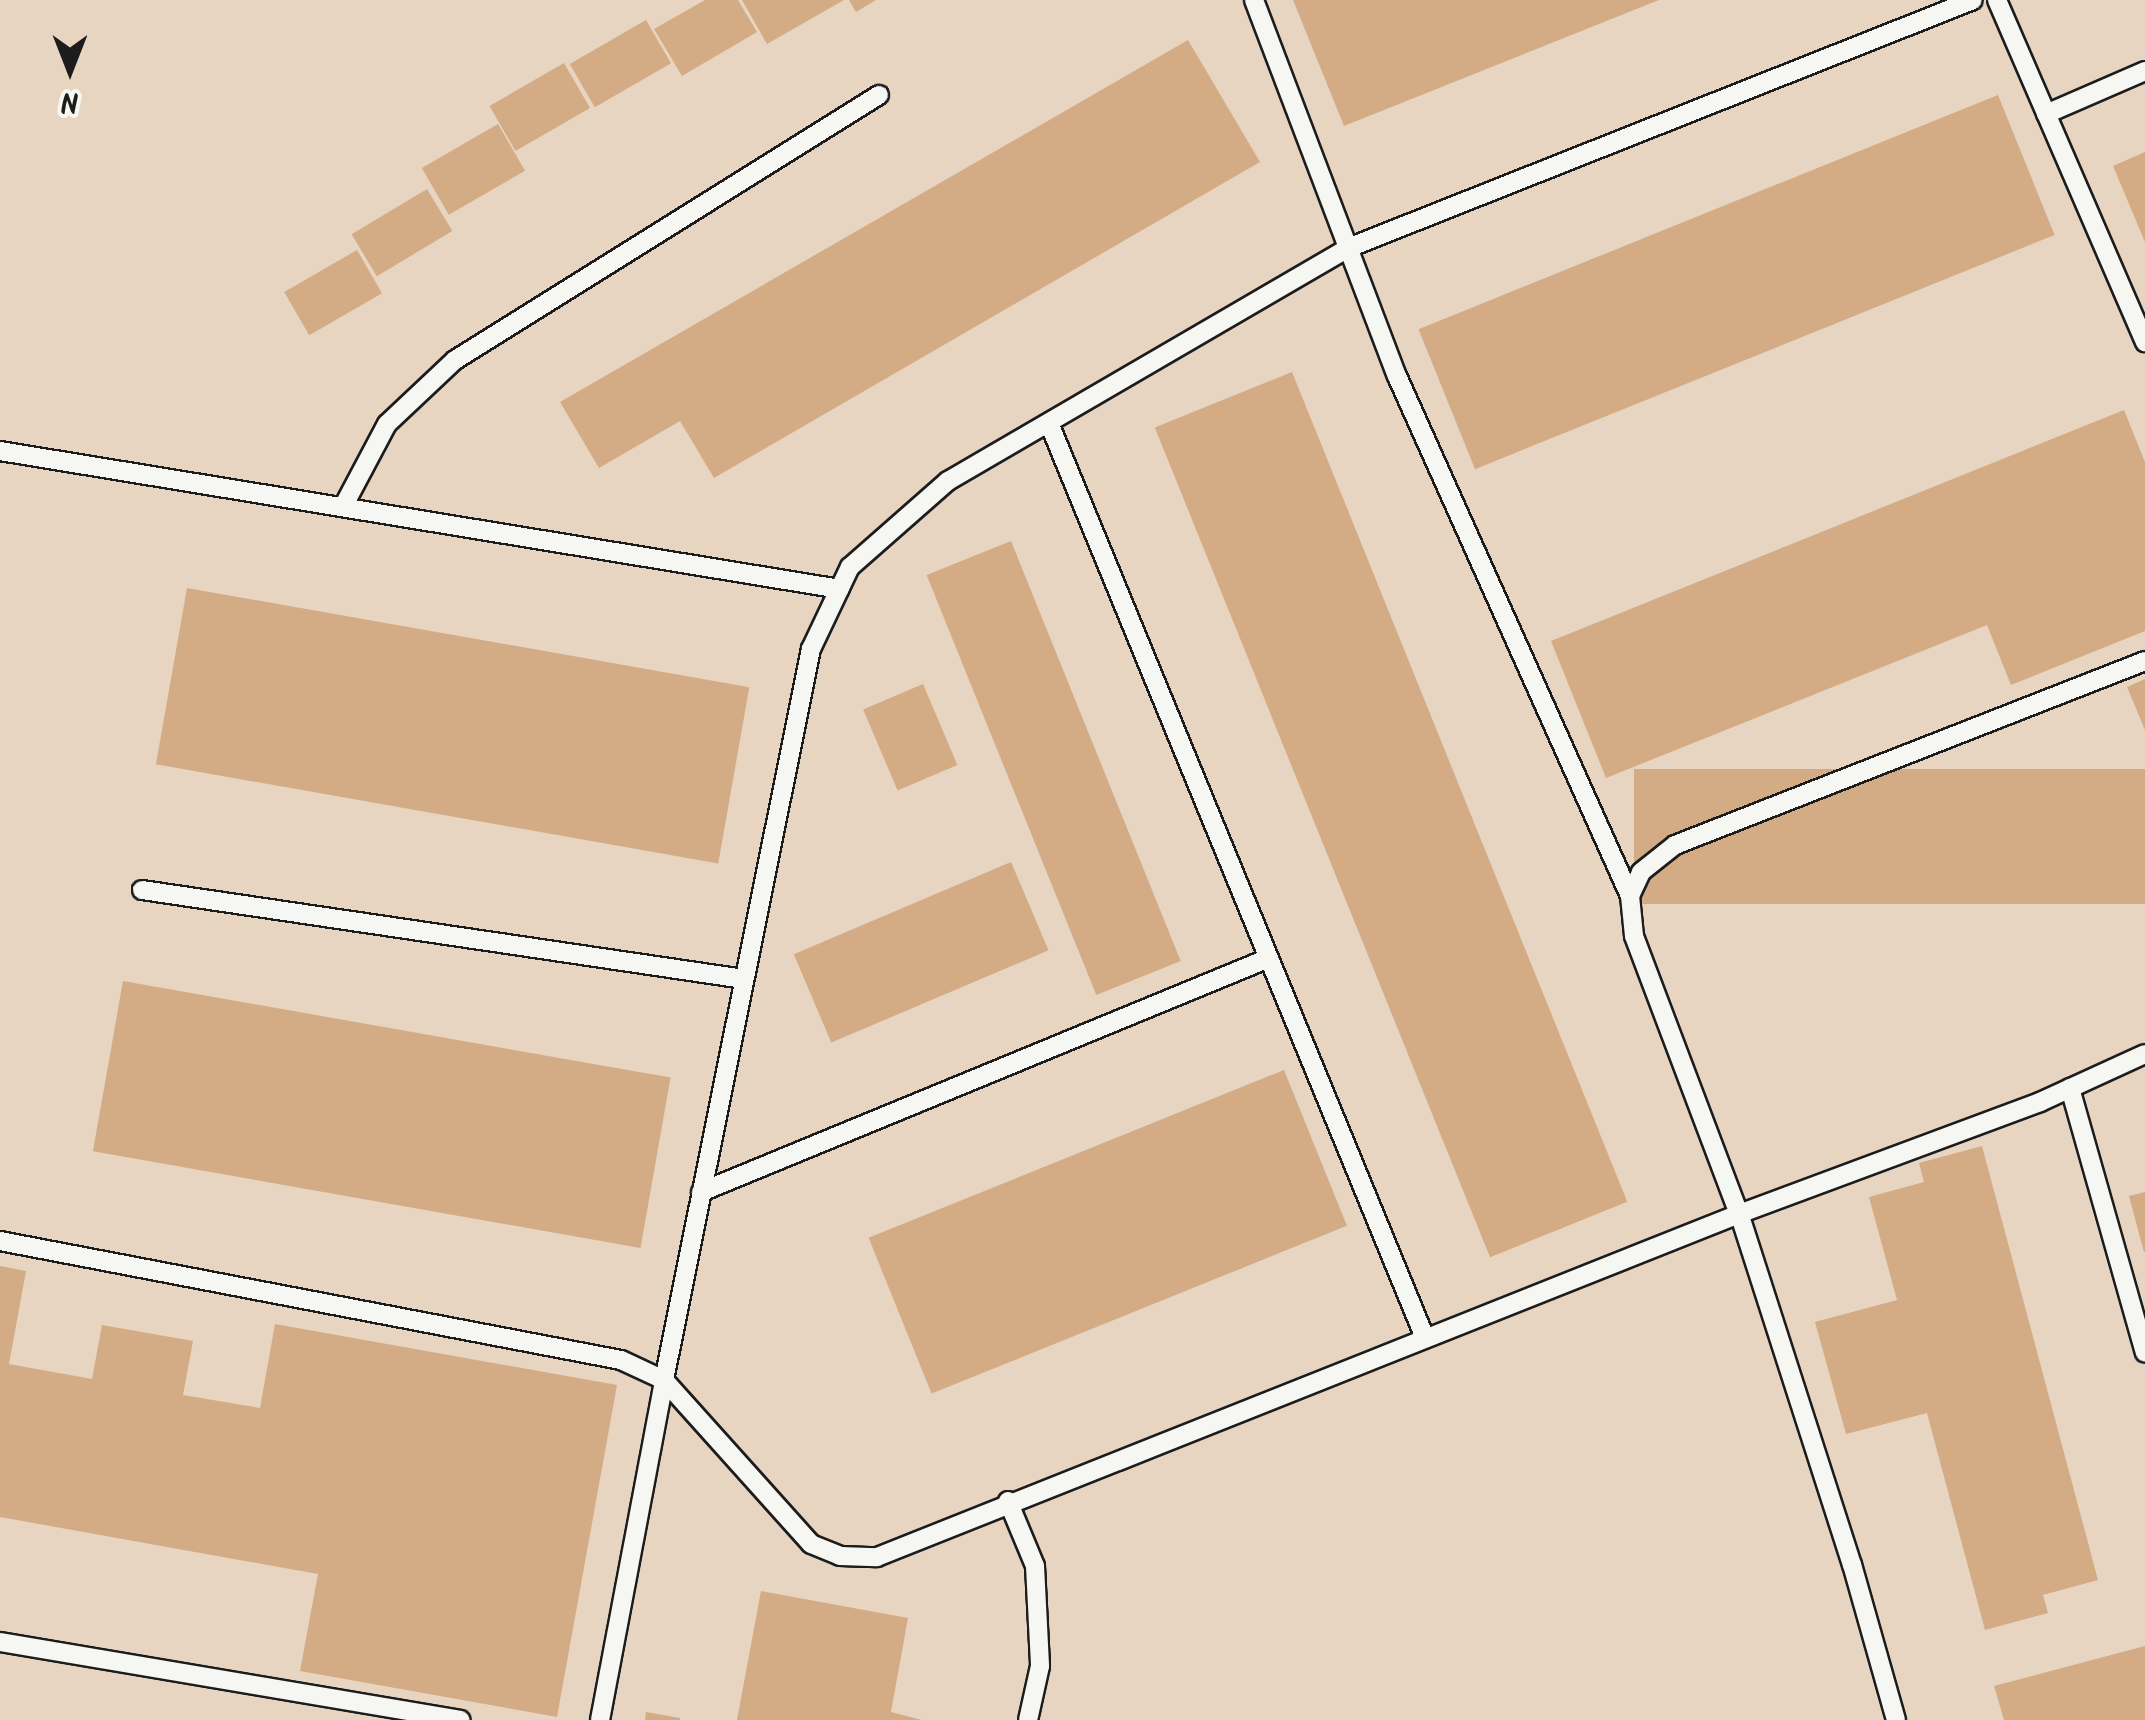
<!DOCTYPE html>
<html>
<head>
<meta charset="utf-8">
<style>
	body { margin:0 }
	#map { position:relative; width:2145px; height:1720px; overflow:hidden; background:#efe7dc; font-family:Kalam,sans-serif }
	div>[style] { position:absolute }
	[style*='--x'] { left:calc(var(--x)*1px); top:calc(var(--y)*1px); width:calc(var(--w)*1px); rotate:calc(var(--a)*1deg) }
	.built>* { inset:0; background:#e7d5c2; transform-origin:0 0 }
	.building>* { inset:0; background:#d3ab84; transform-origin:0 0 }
	.roads { filter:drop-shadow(2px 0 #1c1c1c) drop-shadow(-2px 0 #1c1c1c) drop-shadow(0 2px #1c1c1c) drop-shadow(0 -2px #1c1c1c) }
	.service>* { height:18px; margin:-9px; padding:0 9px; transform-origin:9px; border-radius:9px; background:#f6f6f2 }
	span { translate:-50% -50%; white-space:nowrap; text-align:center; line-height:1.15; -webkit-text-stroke:8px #f6f6f2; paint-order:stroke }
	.north { position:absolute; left:20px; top:20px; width:100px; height:100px; -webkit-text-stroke:8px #f6f6f2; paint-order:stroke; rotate:180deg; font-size:28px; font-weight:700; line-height:40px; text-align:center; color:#1c1c1c }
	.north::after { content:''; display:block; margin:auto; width:35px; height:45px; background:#1c1c1c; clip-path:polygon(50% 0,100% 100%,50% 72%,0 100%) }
</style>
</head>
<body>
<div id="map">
	<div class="built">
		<i style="left:0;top:0;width:2145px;height:1720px"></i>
	</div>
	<div class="building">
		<i style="clip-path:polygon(705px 0,738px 0,757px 32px,682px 76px,654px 29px)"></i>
		<i style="clip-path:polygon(742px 0,844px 0,767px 44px)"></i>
		<i style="clip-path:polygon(849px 0,876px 0,856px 12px)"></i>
		<i style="clip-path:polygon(1293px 0,1659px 0,1344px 126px)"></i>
		<i style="left:646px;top:20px;width:50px;height:88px;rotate:60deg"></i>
		<i style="clip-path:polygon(1188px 40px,1260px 162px,714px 478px,680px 421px,599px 468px,560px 402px)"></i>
		<i style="left:564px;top:63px;width:52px;height:86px;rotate:60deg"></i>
		<i style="left:1998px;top:95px;width:151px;height:625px;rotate:68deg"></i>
		<i style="left:498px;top:124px;width:54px;height:88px;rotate:60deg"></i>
		<i style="clip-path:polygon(2145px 152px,2145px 242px,2113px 166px)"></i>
		<i style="left:427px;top:189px;width:49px;height:88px;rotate:59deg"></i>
		<i style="left:357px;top:250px;width:50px;height:84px;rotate:60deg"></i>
		<i style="left:1292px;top:372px;width:895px;height:148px;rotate:68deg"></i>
		<i style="clip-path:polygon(2124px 410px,2145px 462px,2145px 631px,2011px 685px,1987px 625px,1606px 778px,1551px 641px)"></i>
		<i style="left:1011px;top:541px;width:453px;height:91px;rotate:68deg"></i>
		<i style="left:187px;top:588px;width:571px;height:179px;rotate:10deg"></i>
		<i style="clip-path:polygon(2145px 679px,2145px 730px,2127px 687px)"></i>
		<i style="left:923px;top:684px;width:88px;height:65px;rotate:67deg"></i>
		<i style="left:2145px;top:769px;width:135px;height:511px;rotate:90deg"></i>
		<i style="left:1011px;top:862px;width:96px;height:236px;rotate:67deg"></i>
		<i style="left:123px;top:981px;width:556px;height:173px;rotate:10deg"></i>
		<i style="left:1284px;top:1070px;width:168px;height:448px;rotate:68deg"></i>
		<i style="clip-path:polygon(1982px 1146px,2098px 1580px,2043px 1595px,2048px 1613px,1985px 1630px,1927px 1413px,1846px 1434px,1815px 1322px,1897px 1300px,1869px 1197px,1924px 1182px,1919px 1163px)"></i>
		<i style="clip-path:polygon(2145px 1192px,2145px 1252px,2144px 1252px,2129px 1196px)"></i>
		<i style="clip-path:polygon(0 1266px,26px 1271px,9px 1364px,92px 1379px,102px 1325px,193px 1341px,183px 1395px,260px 1408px,275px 1324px,617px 1385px,557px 1717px,300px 1671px,318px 1574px,0 1517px)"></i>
		<i style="clip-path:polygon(761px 1591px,908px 1618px,891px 1712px,922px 1720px,737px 1720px)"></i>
		<i style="clip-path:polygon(2145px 1646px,2145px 1720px,2004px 1720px,1994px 1686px)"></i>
		<i style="clip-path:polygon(646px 1712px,680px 1718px,680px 1720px,645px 1720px)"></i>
	</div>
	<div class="roads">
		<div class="service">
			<i style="--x:1254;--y:0;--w:402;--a:69.2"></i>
			<i style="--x:1397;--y:376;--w:570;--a:65.86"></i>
			<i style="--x:1997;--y:0;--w:373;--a:66.6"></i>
			<i style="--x:2046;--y:114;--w:108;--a:-23.5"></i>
			<i style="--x:1049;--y:423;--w:989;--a:67.66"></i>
			<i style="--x:0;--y:451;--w:851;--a:9.33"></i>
			<i style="--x:343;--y:507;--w:94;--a:-62.1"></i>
			<i style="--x:387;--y:424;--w:93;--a:-43.3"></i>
			<i style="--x:455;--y:360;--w:500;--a:-32.01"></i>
			<i style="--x:142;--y:890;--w:609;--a:8.41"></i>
			<i style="--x:2070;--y:1088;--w:275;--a:74.2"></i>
			<i style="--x:701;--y:1192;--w:614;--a:-22.39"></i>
			<i style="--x:0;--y:1241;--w:632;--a:10.85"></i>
			<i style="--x:621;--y:1360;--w:47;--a:24.9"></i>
			<i style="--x:664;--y:1380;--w:220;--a:48.1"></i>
			<i style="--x:811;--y:1544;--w:31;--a:22"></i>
			<i style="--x:840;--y:1556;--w:37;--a:2"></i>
			<i style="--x:877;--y:1557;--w:928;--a:-21.7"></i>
			<i style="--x:1739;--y:1214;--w:321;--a:-20.4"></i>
			<i style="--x:2040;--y:1102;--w:115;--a:-24.6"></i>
			<i style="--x:1008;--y:1501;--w:70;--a:67.4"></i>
			<i style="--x:1035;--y:1566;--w:100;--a:87.1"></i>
			<i style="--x:1040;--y:1666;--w:55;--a:102.5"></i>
			<i style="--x:0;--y:1642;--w:467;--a:9.6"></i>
			<i style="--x:600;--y:1720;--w:346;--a:-79.3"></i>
			<i style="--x:664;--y:1380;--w:746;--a:-78.63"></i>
			<i style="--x:811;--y:649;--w:91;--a:-64.6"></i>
			<i style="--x:850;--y:567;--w:130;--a:-41.3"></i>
			<i style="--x:948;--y:481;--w:463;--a:-30.2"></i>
			<i style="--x:1348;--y:248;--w:672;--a:-21.64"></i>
			<i style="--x:1896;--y:1720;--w:161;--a:-105.8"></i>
			<i style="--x:1852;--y:1565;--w:369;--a:-107.8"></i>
			<i style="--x:1739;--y:1214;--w:297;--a:-110.7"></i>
			<i style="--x:1634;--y:936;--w:40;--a:-95.7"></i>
			<i style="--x:1630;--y:896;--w:26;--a:-65"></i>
			<i style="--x:1641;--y:872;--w:43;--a:-38.5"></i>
			<i style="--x:1675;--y:845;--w:505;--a:-21.38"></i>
		</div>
	</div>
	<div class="north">N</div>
</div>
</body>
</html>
